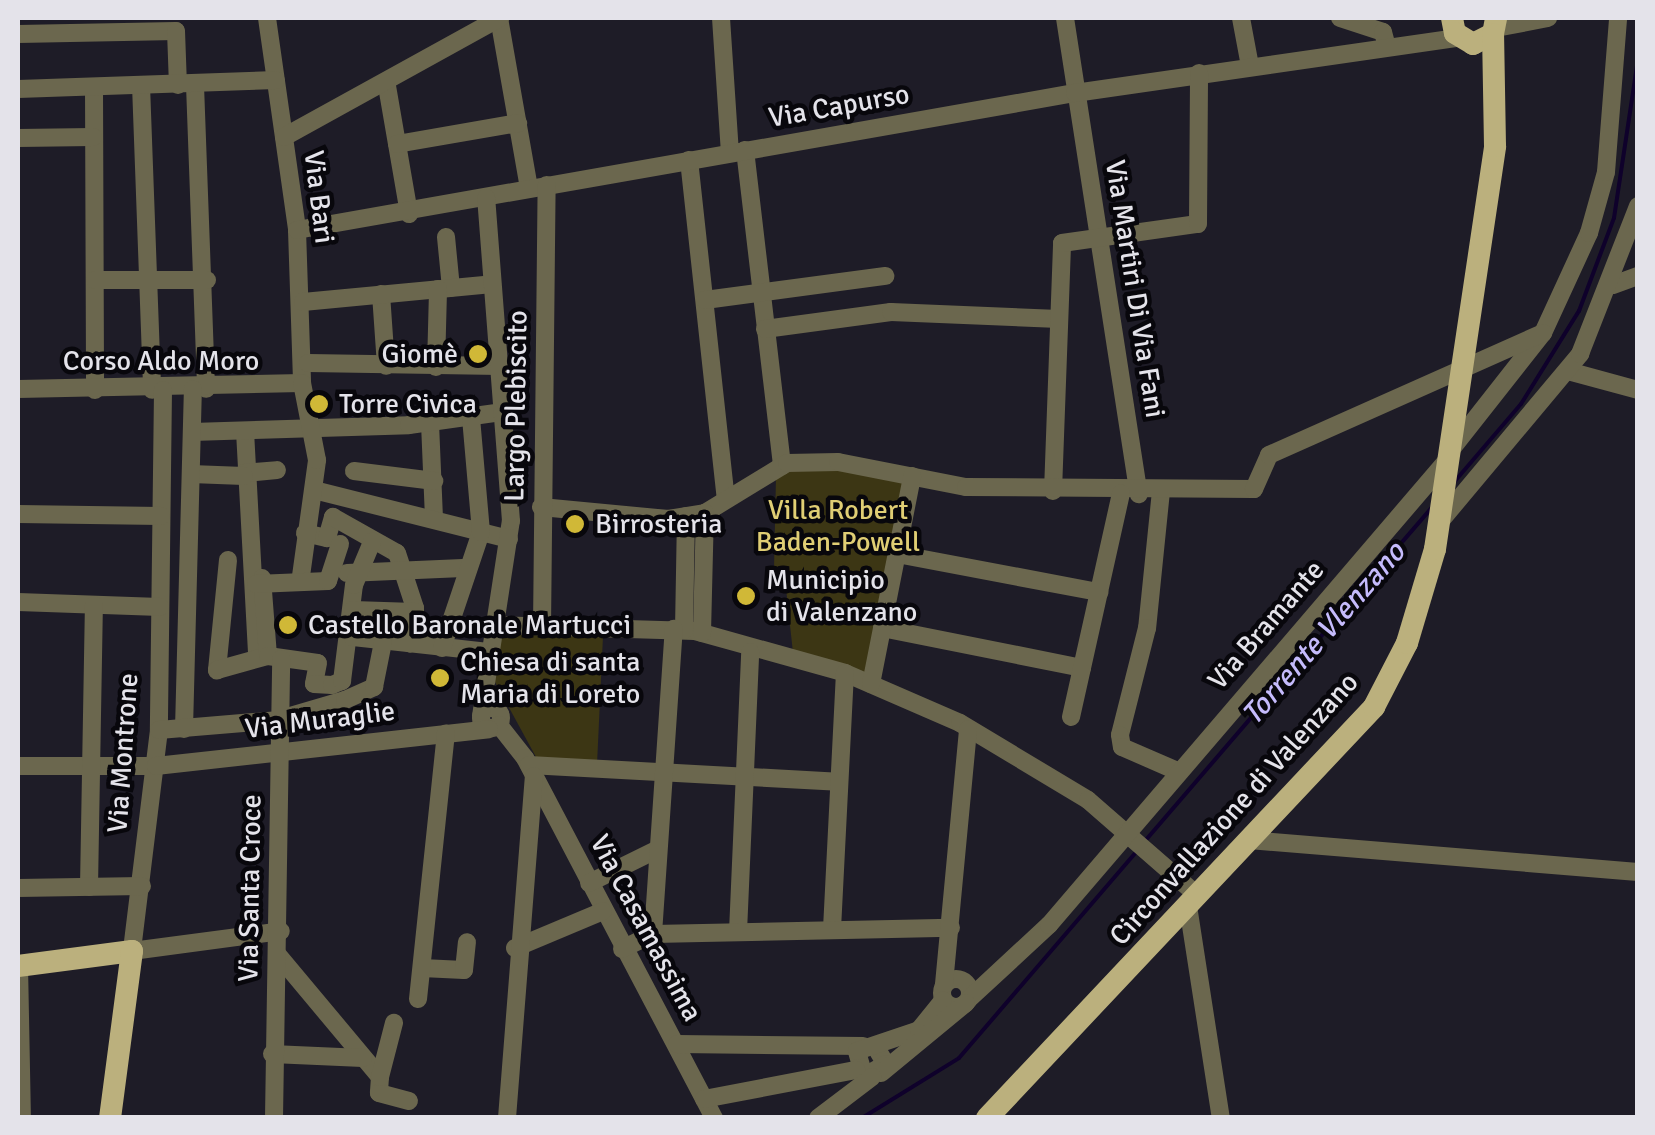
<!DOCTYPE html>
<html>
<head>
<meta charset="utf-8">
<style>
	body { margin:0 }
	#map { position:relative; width:1655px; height:1135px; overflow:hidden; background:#1e1c27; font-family:Signika,sans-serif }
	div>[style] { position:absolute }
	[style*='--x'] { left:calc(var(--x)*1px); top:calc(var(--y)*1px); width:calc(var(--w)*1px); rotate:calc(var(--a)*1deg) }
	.green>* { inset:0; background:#3c3614 }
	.stream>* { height:4px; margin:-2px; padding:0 2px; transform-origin:2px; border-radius:2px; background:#0f012b }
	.minor>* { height:18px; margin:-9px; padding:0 9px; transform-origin:9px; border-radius:9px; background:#6b674e }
	.minor>.ring { margin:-9px; padding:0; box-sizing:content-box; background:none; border:18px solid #6b674e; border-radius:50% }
	.major>* { height:22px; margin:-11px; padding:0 11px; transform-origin:11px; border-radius:11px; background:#bbb07d }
	.dots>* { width:28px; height:28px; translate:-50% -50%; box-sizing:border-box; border:5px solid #08070c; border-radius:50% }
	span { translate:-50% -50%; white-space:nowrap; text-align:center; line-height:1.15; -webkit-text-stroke:9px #08070c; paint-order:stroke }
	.street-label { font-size:28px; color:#e4e3ea }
	.poi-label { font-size:28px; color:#e4e3ea }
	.right { translate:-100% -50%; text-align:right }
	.left { translate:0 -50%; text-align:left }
	.park-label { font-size:28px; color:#e0ce74 }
	.water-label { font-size:30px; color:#c5bbfc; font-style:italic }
	.frame { position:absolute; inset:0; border:20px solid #e4e3ea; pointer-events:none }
</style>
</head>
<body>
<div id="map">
	<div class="green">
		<i style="clip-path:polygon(787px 463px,912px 476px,871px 684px,794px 662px,784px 570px,774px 569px,776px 476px)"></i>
		<i style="clip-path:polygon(500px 632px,603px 636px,597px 765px,536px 757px,489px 671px)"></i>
	</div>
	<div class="stream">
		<i style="--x:1455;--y:481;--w:101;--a:-49.4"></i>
		<i style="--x:1521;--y:404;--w:110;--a:-58.1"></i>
		<i style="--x:1579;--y:311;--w:99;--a:-69.4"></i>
		<i style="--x:1614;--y:218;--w:161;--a:-81.4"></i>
		<i style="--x:1145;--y:841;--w:440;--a:-49.3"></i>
		<i style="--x:862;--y:1118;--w:114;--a:-31.7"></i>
		<i style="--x:959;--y:1058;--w:272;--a:-49.3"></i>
	</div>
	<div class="minor">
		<i style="--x:267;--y:18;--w:214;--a:81.9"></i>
		<i style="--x:297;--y:230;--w:153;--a:88.1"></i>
		<i style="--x:499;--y:18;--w:173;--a:80"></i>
		<i style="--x:721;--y:18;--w:135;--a:86.2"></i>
		<i style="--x:1065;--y:18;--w:482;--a:81.2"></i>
		<i style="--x:1241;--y:18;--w:49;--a:79.4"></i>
		<i style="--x:1340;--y:18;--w:45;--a:18"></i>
		<i style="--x:1383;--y:32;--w:11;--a:75"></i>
		<i style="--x:1496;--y:28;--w:53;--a:-10.9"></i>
		<i style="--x:18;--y:34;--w:158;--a:-1.1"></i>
		<i style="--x:176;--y:31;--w:54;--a:87.9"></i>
		<i style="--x:141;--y:85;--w:305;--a:87.9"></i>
		<i style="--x:195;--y:85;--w:304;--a:87.9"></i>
		<i style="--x:387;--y:86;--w:130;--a:80.2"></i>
		<i style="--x:94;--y:88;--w:302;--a:89.8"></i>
		<i style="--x:18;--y:89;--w:258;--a:-2"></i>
		<i style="--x:284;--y:137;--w:247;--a:-28.9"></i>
		<i style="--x:18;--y:138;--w:75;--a:-0.8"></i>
		<i style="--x:397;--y:144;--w:123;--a:-9.8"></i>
		<i style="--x:745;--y:150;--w:318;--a:83.3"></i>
		<i style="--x:689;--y:160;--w:340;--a:83.8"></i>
		<i style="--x:297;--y:230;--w:790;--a:-9.99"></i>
		<i style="--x:1075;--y:93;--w:388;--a:-8.2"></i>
		<i style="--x:446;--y:237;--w:51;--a:84.4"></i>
		<i style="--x:95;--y:280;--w:112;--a:0"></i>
		<i style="--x:1613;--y:285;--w:27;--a:-20"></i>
		<i style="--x:381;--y:294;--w:72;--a:86"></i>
		<i style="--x:705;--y:300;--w:182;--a:-7.6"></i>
		<i style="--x:303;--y:302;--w:190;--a:-5.4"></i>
		<i style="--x:765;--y:329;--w:127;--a:-7.7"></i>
		<i style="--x:891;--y:312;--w:168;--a:2.4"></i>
		<i style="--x:308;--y:363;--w:192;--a:0.9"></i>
		<i style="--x:436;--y:367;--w:78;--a:-88.5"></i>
		<i style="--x:1568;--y:371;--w:73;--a:15.2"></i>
		<i style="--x:18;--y:389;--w:284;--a:-1.2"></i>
		<i style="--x:163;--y:390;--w:340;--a:90.7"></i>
		<i style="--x:159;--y:730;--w:223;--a:97"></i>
		<i style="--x:132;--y:951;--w:150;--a:-7.6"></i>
		<i style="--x:430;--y:423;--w:95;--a:87.6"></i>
		<i style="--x:245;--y:431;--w:224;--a:86.9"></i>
		<i style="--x:192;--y:432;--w:217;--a:-1.8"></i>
		<i style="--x:409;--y:425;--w:95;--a:-7.9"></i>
		<i style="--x:1450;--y:451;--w:150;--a:-51.8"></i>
		<i style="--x:1543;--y:333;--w:110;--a:-65.3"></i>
		<i style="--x:1589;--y:233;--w:63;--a:-74.4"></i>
		<i style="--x:1606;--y:172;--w:154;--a:-85.5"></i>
		<i style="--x:354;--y:471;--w:81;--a:7.1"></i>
		<i style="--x:244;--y:473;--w:33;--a:-5"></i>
		<i style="--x:191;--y:474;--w:53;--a:2.2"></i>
		<i style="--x:314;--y:490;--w:201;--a:14.1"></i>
		<i style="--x:1053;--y:491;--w:248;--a:-87.9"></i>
		<i style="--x:1062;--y:243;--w:137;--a:-8"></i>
		<i style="--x:1198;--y:224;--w:151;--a:-89.6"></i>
		<i style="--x:1161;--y:491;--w:138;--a:95.8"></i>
		<i style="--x:1147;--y:628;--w:110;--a:104.2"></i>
		<i style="--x:1120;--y:735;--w:12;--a:81"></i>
		<i style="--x:1122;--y:747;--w:58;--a:23.5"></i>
		<i style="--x:541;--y:507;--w:128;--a:5.4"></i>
		<i style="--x:668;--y:519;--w:37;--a:-9"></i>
		<i style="--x:705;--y:513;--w:96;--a:-31.4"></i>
		<i style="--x:787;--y:463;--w:51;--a:-1.1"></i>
		<i style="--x:838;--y:462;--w:130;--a:11.1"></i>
		<i style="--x:966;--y:487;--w:288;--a:0.4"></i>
		<i style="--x:1254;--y:489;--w:37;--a:-66"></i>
		<i style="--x:1269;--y:455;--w:300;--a:-24"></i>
		<i style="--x:18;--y:514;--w:143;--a:0.8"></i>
		<i style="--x:1438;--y:524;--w:222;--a:-50.1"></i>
		<i style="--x:1580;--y:354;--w:159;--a:-68.6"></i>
		<i style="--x:305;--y:533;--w:23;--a:13"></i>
		<i style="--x:327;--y:538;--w:22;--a:-74"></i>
		<i style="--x:333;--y:517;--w:73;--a:29.4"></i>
		<i style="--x:397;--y:553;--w:58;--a:71.9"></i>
		<i style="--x:415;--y:608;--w:36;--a:98"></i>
		<i style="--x:897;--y:554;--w:206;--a:10.7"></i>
		<i style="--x:228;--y:560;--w:111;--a:95.7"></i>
		<i style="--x:217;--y:670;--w:52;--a:-15.6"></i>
		<i style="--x:347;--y:573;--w:116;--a:-2.5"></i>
		<i style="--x:301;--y:576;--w:117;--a:-82.1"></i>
		<i style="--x:317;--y:460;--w:78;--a:-101"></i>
		<i style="--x:262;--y:578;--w:78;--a:85.6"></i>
		<i style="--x:268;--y:656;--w:50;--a:8"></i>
		<i style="--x:318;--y:663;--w:21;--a:101"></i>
		<i style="--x:314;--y:684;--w:18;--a:3"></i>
		<i style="--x:332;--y:685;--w:11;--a:-22"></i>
		<i style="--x:342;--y:681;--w:97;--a:-82.9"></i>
		<i style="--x:354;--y:585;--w:47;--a:-67.3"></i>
		<i style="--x:256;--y:584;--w:72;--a:-2.4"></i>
		<i style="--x:328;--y:581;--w:39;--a:-72"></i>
		<i style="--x:18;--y:602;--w:142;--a:2"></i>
		<i style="--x:353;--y:610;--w:62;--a:1.8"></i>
		<i style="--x:494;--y:625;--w:201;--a:1.7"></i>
		<i style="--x:695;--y:631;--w:156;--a:15.6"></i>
		<i style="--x:845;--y:673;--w:125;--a:23.5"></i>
		<i style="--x:960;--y:723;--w:149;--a:31"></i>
		<i style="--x:1088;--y:800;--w:145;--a:41.1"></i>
		<i style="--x:542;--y:628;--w:443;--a:-89.4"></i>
		<i style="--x:882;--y:628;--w:204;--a:11.3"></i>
		<i style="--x:684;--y:630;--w:114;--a:-89"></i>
		<i style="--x:702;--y:633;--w:120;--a:-88.6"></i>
		<i style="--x:353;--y:637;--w:136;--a:6.3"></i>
		<i style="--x:442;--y:648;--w:122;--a:-71.4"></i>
		<i style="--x:481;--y:532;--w:115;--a:-95"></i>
		<i style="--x:871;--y:684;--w:212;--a:-78.8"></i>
		<i class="ring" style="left:481px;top:708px;width:2px;height:2px"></i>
		<i style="--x:481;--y:716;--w:197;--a:-81.3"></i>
		<i style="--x:511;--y:521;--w:324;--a:-94.4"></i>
		<i style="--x:1071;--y:717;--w:229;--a:-77.4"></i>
		<i style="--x:499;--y:725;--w:42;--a:51.8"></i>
		<i style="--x:525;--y:758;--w:407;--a:62.3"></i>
		<i style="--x:184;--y:729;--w:340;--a:-88.5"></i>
		<i style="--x:159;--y:730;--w:118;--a:-4.8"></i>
		<i style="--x:277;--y:720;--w:71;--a:-16.4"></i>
		<i style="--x:345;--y:700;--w:32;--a:-24"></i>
		<i style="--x:374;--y:687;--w:46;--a:-78.7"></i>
		<i style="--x:529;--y:765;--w:309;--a:3.1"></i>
		<i style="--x:18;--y:766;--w:138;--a:0"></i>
		<i style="--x:156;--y:766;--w:335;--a:-6.3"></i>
		<i style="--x:1249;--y:840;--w:390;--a:4.7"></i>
		<i style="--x:589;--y:883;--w:77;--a:-26.2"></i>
		<i style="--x:89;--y:887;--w:282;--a:-89"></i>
		<i style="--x:18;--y:888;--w:124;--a:-0.9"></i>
		<i style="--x:1188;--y:906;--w:215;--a:81.2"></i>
		<i style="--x:832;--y:929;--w:256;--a:-87.1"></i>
		<i style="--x:738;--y:932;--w:280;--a:-87.5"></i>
		<i style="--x:653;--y:934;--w:306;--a:-86.1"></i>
		<i style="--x:515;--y:948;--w:95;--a:-22.8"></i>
		<i style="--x:622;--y:949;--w:34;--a:-26"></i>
		<i style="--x:653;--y:934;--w:298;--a:-1.2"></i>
		<i style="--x:278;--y:955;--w:159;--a:50.1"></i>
		<i style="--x:380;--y:1077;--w:16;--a:94"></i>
		<i style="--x:379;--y:1093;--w:31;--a:15"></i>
		<i style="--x:19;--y:965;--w:153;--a:88.9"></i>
		<i style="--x:422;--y:968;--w:42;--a:2.7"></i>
		<i style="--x:464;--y:970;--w:28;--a:-84"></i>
		<i class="ring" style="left:942px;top:979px;width:10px;height:10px"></i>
		<i style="--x:944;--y:984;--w:256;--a:-84.6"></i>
		<i style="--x:418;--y:999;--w:267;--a:-84"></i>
		<i style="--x:969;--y:999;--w:109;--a:-42.8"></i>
		<i style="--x:1049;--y:925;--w:615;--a:-49.42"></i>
		<i style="--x:677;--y:1044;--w:186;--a:0.6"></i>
		<i style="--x:875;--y:1046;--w:21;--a:59"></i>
		<i style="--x:886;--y:1064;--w:25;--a:151"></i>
		<i style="--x:864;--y:1076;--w:26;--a:-106"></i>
		<i style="--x:857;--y:1051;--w:65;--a:-18.7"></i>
		<i style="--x:919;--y:1030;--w:38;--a:-51"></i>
		<i style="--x:272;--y:1054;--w:91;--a:2.5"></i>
		<i style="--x:881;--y:1073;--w:110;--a:-39.5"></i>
		<i style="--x:380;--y:1077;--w:56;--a:-75.5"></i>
		<i style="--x:704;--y:1099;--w:155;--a:-10.8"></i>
		<i style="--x:274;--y:1118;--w:459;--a:-89.1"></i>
		<i style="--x:507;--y:1118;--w:343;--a:-85.5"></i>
		<i style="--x:818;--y:1118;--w:68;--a:-37.2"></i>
	</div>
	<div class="major">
		<i style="--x:1452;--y:18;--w:15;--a:79"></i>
		<i style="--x:1455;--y:33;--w:21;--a:31"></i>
		<i style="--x:1473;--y:44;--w:22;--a:-27"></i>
		<i style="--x:1493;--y:34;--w:16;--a:-79"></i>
		<i style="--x:18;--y:966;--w:115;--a:-7.5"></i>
		<i style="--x:132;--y:951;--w:168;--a:97.5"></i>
		<i style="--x:987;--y:1118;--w:565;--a:-46.72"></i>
		<i style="--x:1374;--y:707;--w:72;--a:-62.7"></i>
		<i style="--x:1407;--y:643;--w:98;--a:-73.4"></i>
		<i style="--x:1435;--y:549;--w:407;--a:-81.5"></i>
		<i style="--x:1495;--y:146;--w:112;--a:-91"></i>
	</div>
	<div class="dots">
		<i style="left:478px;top:354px;background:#d0b837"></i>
		<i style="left:319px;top:404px;background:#d0b837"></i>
		<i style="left:575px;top:524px;background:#d0b837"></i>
		<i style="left:746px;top:596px;background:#d0b837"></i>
		<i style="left:288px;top:625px;background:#d0b837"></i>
		<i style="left:440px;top:678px;background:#d0b837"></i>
	</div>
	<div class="street-label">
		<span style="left:839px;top:106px;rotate:-10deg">Via Capurso</span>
		<span style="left:319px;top:197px;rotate:83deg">Via Bari</span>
		<span style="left:1135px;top:289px;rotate:81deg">Via Martiri Di Via Fani</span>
		<span style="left:161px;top:361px">Corso Aldo Moro</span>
		<span style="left:516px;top:406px;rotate:-89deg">Largo Plebiscito</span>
		<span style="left:1266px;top:625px;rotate:-49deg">Via Bramante</span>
		<span style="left:320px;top:720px;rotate:-7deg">Via Muraglie</span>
		<span style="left:123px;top:753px;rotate:-86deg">Via Montrone</span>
		<span style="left:1234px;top:809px;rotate:-48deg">Circonvallazione di Valenzano</span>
		<span style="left:250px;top:888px;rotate:-89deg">Via Santa Croce</span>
		<span style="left:646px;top:928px;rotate:62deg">Via Casamassima</span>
	</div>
	<div class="poi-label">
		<span class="right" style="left:458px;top:354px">Giomè</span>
		<span class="left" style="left:339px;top:404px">Torre Civica</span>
		<span class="left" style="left:595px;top:524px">Birrosteria</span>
		<span class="left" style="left:766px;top:596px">Municipio<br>di Valenzano</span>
		<span class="left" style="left:308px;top:625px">Castello Baronale Martucci</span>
		<span class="left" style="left:460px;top:678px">Chiesa di santa<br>Maria di Loreto</span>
	</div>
	<div class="park-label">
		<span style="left:838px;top:526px">Villa Robert<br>Baden-Powell</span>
	</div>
	<div class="water-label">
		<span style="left:1324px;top:634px;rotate:-49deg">Torrente Vlenzano</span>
	</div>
	<div class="frame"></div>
</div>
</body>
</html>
